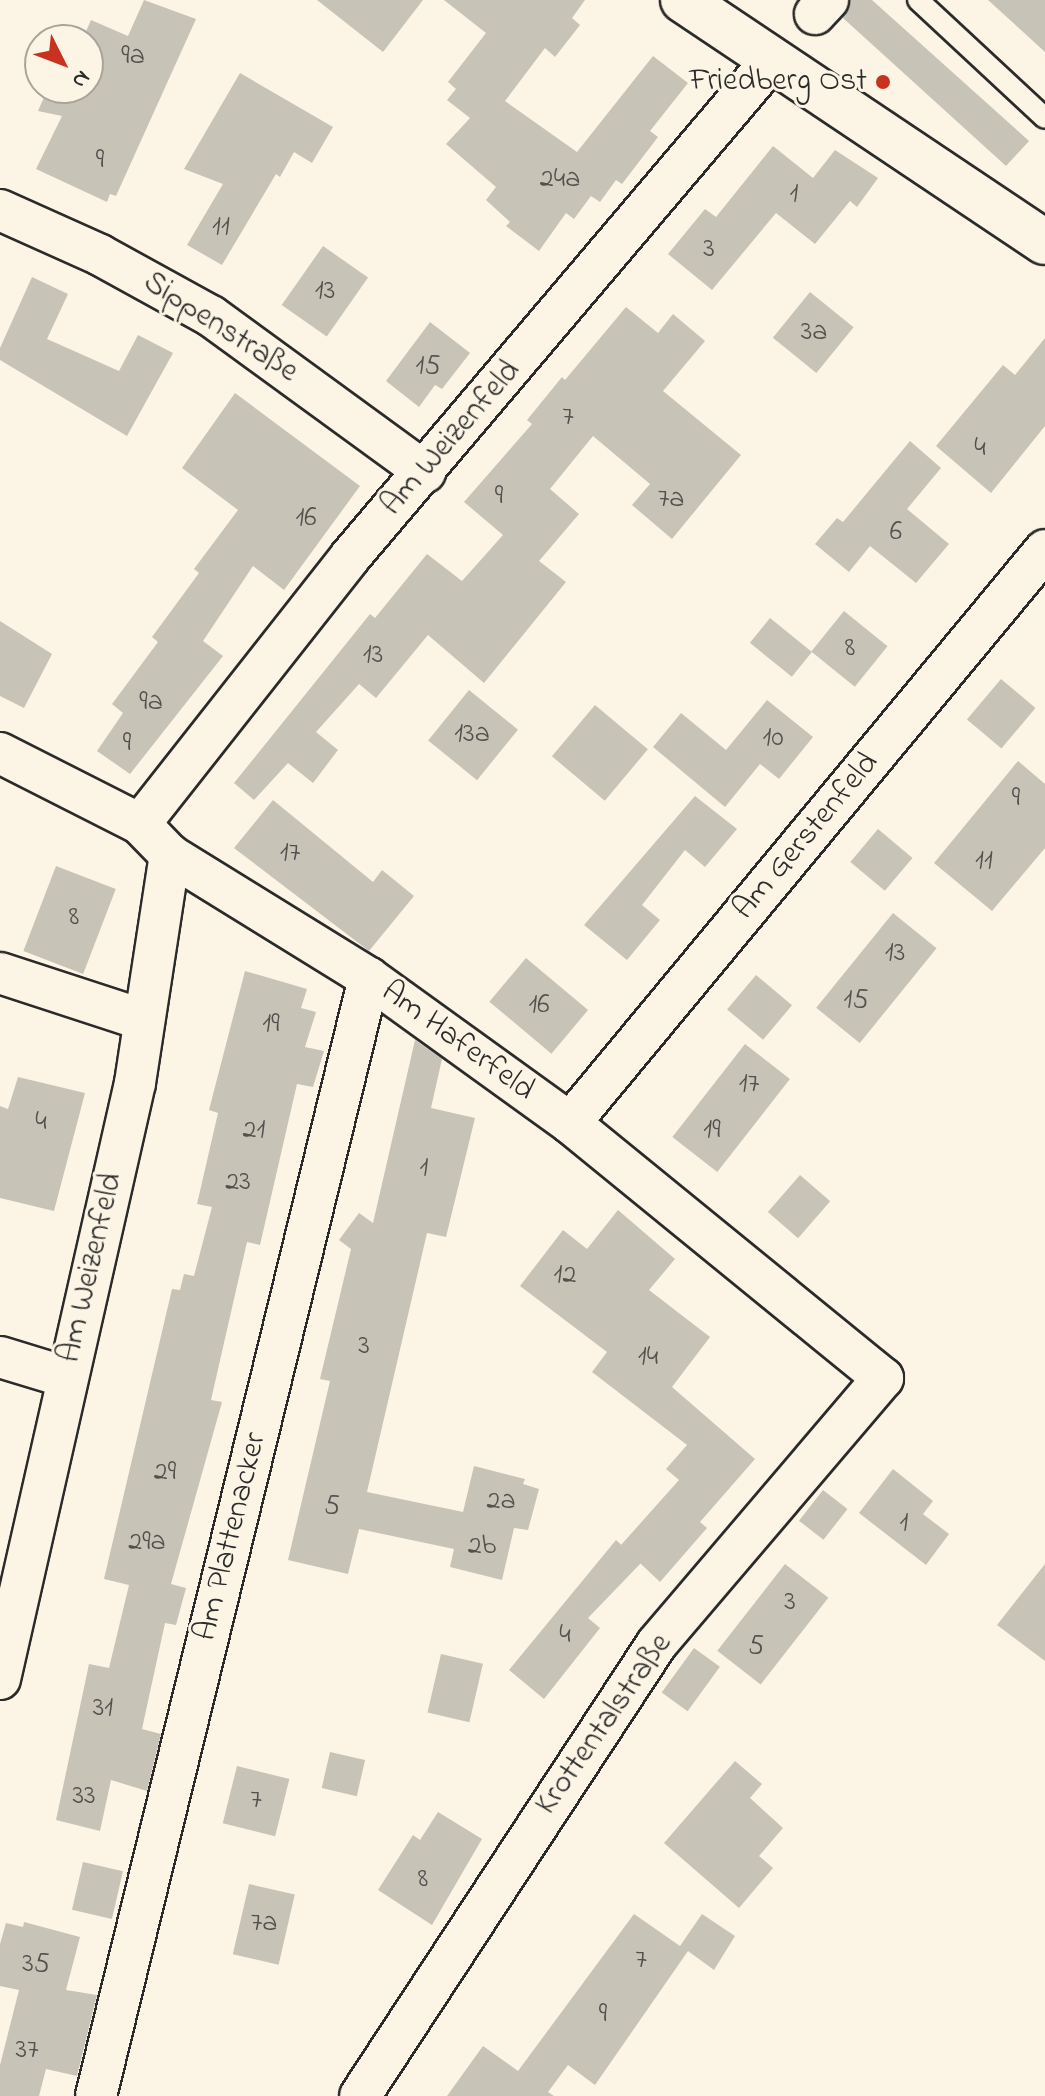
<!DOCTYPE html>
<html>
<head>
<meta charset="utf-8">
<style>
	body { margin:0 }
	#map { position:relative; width:1045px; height:2096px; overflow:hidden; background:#fcf5e5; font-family:"Indie Flower",sans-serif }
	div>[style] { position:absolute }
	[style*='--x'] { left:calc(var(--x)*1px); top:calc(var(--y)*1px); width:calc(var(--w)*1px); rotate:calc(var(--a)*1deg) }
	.building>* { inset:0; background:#c8c3b7; transform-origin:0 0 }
	.roads { filter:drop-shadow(2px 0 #2b2b2b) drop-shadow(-2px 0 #2b2b2b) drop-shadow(0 2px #2b2b2b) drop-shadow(0 -2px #2b2b2b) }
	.service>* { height:20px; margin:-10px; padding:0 10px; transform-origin:10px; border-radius:10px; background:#fcf5e5 }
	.minor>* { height:40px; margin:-20px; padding:0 20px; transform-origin:20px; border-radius:20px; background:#fcf5e5 }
	.secondary>* { height:44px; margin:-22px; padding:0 22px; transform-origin:22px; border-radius:22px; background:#fcf5e5 }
	.dots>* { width:22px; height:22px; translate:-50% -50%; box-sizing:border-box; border:4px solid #fcf5e5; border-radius:50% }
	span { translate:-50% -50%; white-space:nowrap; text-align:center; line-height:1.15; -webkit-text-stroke:6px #fcf5e5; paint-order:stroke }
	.number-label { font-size:28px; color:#52514e }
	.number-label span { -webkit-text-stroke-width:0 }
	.poi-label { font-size:32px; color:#2b2b2b }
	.right { translate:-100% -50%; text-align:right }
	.street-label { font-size:32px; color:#2b2b2b }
	.north { position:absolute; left:24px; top:24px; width:80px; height:80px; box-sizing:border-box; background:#fcf5e5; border:2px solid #a8a49b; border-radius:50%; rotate:132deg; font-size:22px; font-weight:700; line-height:32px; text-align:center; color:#2b2b2b }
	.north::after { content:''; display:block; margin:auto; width:28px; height:36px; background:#c8321e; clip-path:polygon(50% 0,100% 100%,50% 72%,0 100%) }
</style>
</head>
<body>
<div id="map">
	<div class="building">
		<i style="clip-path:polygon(144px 0,196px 19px,116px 196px,110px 194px,107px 202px,36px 169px,62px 116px,38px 111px,48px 88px,88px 88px,88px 40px,70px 40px,74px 32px,84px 36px,91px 20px,128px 36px)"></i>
		<i style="clip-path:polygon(317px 0,423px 0,383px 52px)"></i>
		<i style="clip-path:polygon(444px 0,585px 0,572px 18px,580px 25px,555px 57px,545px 48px,505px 101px,577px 152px,653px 56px,688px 83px,650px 131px,658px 137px,622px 184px,616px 180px,600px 202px,591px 196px,574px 219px,566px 213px,539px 251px,506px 226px,510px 222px,486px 200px,496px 187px,446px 144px,470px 118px,447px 100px,456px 89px,448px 82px,486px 33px)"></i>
		<i style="clip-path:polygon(850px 0,872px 0,1029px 141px,1006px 166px,843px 18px)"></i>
		<i style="clip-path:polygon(988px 0,1045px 0,1045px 52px)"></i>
		<i style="clip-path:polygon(240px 73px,333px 127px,312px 163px,294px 152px,280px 177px,276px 174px,222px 265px,187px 245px,223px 184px,184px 169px)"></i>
		<i style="clip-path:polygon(773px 146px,813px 178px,835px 150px,878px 178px,857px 207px,850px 201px,815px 244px,776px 213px,712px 290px,668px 254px,705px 209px,716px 217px)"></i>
		<i style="left:323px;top:246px;width:55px;height:72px;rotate:35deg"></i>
		<i style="clip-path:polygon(32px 277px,68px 294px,47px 339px,119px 371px,138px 335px,173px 353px,127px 436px,0 360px,0 348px)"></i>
		<i style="left:810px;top:292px;width:56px;height:59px;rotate:39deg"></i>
		<i style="clip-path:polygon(626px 307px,658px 333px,673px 314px,705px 341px,663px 391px,741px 455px,672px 539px,632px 505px,650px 484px,593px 436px,550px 489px,579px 514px,539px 561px,566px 582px,484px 683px,428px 635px,376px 698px,359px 684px,316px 732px,338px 750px,313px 783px,288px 763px,254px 800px,234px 783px,370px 614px,375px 618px,427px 554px,462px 581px,503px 535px,464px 502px,532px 424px,527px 420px,562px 377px,565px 380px)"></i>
		<i style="clip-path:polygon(430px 322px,470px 353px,442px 389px,435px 385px,419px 407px,386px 381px)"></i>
		<i style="clip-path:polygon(1045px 338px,1045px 426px,991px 493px,936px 446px,1003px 365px,1015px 375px)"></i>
		<i style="clip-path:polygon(235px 393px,360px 486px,284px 590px,253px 566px,203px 641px,223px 656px,130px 774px,97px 751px,123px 713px,112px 704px,158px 642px,152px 637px,199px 573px,194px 569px,238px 510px,182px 468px)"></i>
		<i style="clip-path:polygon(910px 441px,941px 468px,907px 509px,949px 544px,916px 583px,870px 546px,849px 572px,815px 544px,837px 518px,843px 522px)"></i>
		<i style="left:844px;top:611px;width:56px;height:52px;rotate:39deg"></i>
		<i style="left:770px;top:618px;width:54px;height:32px;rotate:39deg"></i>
		<i style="clip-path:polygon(0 621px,52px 654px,24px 708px,0 696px)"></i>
		<i style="left:1001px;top:679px;width:45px;height:53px;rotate:40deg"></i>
		<i style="left:469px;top:690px;width:63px;height:65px;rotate:39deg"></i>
		<i style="clip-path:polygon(767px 700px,813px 737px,779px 779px,760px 764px,725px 807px,653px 747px,681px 713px,726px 750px)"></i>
		<i style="left:595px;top:705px;width:69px;height:67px;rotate:40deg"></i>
		<i style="clip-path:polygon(1018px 761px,1045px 784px,1045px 848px,992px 911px,934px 863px)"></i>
		<i style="clip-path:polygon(695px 796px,737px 829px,705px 867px,685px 850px,642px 905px,660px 920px,627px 960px,584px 925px)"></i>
		<i style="clip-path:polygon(273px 800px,373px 882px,382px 870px,414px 896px,369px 951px,234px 848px)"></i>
		<i style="left:878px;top:829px;width:45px;height:43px;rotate:40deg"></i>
		<i style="left:56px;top:866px;width:64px;height:91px;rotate:21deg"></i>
		<i style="left:893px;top:913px;width:56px;height:122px;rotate:39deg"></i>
		<i style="left:526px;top:958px;width:81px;height:57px;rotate:40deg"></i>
		<i style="clip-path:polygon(245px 971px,307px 989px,301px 1008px,316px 1012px,305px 1047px,324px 1051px,313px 1087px,297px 1084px,260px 1245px,247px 1242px,211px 1400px,222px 1402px,171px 1584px,186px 1588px,176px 1625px,165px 1623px,142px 1729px,161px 1734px,147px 1791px,111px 1780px,100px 1831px,56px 1820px,89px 1664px,109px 1668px,129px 1585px,104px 1579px,172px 1289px,180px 1290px,184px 1274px,194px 1276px,212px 1207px,197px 1204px,218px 1113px,209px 1110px)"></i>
		<i style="left:756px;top:975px;width:47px;height:45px;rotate:40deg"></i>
		<i style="clip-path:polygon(415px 1040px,442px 1059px,431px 1108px,475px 1118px,446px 1237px,427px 1233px,367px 1492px,463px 1512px,474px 1466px,525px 1479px,523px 1484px,539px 1489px,528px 1530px,514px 1528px,502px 1580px,450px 1567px,454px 1549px,359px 1529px,348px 1574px,288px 1560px,330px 1381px,320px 1379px,351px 1249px,339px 1240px,359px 1213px,373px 1223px)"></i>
		<i style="left:745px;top:1044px;width:57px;height:118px;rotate:38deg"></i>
		<i style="clip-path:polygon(18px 1077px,85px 1093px,54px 1211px,0 1198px,0 1106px,8px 1109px)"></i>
		<i style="left:800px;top:1175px;width:40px;height:49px;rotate:41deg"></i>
		<i style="clip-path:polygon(618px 1210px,675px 1259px,649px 1290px,710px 1337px,672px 1387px,755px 1459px,700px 1522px,707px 1528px,660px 1582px,621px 1545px,679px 1480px,666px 1469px,687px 1445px,592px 1372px,607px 1352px,520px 1286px,563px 1230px,587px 1249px)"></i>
		<i style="clip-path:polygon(893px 1469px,933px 1501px,923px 1514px,949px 1534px,926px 1565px,859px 1513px)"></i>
		<i style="left:823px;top:1490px;width:31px;height:39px;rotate:38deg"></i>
		<i style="clip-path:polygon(616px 1540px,641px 1563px,588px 1618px,600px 1628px,544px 1699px,509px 1670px)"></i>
		<i style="left:785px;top:1564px;width:55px;height:110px;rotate:38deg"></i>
		<i style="clip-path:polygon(1045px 1564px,1045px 1661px,997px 1625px)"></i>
		<i style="left:694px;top:1648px;width:32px;height:55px;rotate:36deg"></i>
		<i style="left:441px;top:1654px;width:43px;height:60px;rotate:13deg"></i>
		<i style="left:330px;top:1752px;width:36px;height:37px;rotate:13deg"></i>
		<i style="clip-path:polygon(735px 1761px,762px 1784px,750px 1798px,783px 1828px,759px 1856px,773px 1868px,739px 1908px,664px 1843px)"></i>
		<i style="left:237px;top:1766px;width:54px;height:59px;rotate:14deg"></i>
		<i style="clip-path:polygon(438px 1812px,482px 1839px,432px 1925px,378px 1890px,413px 1835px,420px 1840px)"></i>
		<i style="left:83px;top:1862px;width:41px;height:49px;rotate:13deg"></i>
		<i style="left:249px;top:1884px;width:47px;height:72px;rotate:13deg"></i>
		<i style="clip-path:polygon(634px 1914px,680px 1946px,702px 1914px,735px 1936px,714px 1970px,688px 1951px,595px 2085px,568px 2065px,548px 2092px,554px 2096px,447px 2096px,483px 2046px,518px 2071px)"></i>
		<i style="clip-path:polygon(24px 1922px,80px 1937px,66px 1990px,97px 1995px,77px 2076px,46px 2069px,39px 2096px,0 2096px,0 2065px,19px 1990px,0 1986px,0 1944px,6px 1923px,23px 1927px)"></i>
	</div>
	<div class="roads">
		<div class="service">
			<i style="--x:918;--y:0;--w:173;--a:42.9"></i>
		</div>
		<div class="minor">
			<i style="--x:815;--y:14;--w:19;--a:-47"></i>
			<i style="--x:0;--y:210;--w:110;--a:24.2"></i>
			<i style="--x:100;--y:255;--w:127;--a:28.8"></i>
			<i style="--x:211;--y:316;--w:265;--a:36.1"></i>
			<i style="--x:0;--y:753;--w:157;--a:26.9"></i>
			<i style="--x:140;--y:824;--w:43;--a:45.9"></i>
			<i style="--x:170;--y:855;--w:234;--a:31.7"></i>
			<i style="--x:369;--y:978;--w:248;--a:35.8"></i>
			<i style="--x:570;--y:1123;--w:404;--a:39.2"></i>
			<i style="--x:883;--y:1378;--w:350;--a:130.4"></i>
			<i style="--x:656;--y:1645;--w:539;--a:123.28"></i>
			<i style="--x:140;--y:824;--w:340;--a:-51.8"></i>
			<i style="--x:350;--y:557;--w:651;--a:-49.68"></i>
			<i style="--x:0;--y:973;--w:151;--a:18.1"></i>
			<i style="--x:570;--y:1123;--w:744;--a:-50.34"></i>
			<i style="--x:0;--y:1357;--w:69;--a:16.9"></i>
			<i style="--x:0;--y:1679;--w:611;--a:-77.24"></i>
			<i style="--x:135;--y:1083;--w:231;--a:-81.3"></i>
			<i style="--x:96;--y:2096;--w:1151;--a:-76.28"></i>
		</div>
		<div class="secondary">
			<i style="--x:683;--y:0;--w:435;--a:33.8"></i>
		</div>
	</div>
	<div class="dots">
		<i style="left:883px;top:82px;background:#c8321e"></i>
	</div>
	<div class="number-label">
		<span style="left:133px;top:57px">9a</span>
		<span style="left:100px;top:161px">9</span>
		<span style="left:560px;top:180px">24a</span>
		<span style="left:794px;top:195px">1</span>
		<span style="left:221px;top:228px">11</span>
		<span style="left:709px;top:250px">3</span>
		<span style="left:325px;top:292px">13</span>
		<span style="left:814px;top:333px">3a</span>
		<span style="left:428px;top:367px">15</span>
		<span style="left:568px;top:418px">7</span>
		<span style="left:980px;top:449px">4</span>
		<span style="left:499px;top:497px">9</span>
		<span style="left:671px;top:500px">7a</span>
		<span style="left:306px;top:519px">16</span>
		<span style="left:896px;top:533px">6</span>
		<span style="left:850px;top:649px">8</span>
		<span style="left:373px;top:656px">13</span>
		<span style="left:151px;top:703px">9a</span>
		<span style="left:472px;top:735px">13a</span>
		<span style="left:773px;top:739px">10</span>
		<span style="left:127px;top:744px">9</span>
		<span style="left:1016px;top:799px">9</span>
		<span style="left:290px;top:854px">17</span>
		<span style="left:984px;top:862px">11</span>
		<span style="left:74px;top:918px">8</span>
		<span style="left:895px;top:954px">13</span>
		<span style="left:856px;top:1001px">15</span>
		<span style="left:539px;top:1006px">16</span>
		<span style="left:271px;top:1025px">19</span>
		<span style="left:749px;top:1085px">17</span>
		<span style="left:41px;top:1123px">4</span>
		<span style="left:254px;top:1131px">21</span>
		<span style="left:712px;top:1131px">19</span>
		<span style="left:424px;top:1169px">1</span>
		<span style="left:238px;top:1183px">23</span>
		<span style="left:565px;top:1276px">12</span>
		<span style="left:364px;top:1347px">3</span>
		<span style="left:648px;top:1358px">14</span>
		<span style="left:165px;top:1473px">29</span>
		<span style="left:501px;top:1502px">2a</span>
		<span style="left:332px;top:1507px">5</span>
		<span style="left:904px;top:1524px">1</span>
		<span style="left:147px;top:1543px">29a</span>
		<span style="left:482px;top:1547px">2b</span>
		<span style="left:790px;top:1603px">3</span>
		<span style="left:565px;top:1636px">4</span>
		<span style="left:756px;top:1647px">5</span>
		<span style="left:103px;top:1709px">31</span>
		<span style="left:84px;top:1797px">33</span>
		<span style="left:256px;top:1801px">7</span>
		<span style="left:423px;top:1880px">8</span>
		<span style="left:264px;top:1924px">7a</span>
		<span style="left:641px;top:1961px">7</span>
		<span style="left:36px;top:1965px">35</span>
		<span style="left:603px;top:2015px">9</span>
		<span style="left:27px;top:2051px">37</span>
	</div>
	<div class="poi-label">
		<span class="right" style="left:867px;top:82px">Friedberg Ost</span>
	</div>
	<div class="street-label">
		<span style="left:220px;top:328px;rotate:33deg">Sippenstraße</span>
		<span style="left:452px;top:439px;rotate:-49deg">Am Weizenfeld</span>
		<span style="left:807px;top:837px;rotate:-50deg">Am Gerstenfeld</span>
		<span style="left:457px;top:1042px;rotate:36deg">Am Haferfeld</span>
		<span style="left:92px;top:1268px;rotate:-77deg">Am Weizenfeld</span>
		<span style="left:232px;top:1537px;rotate:-76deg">Am Plattenacker</span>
		<span style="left:605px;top:1725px;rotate:-55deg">Krottentalstraße</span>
	</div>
	<div class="north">N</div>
</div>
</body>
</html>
